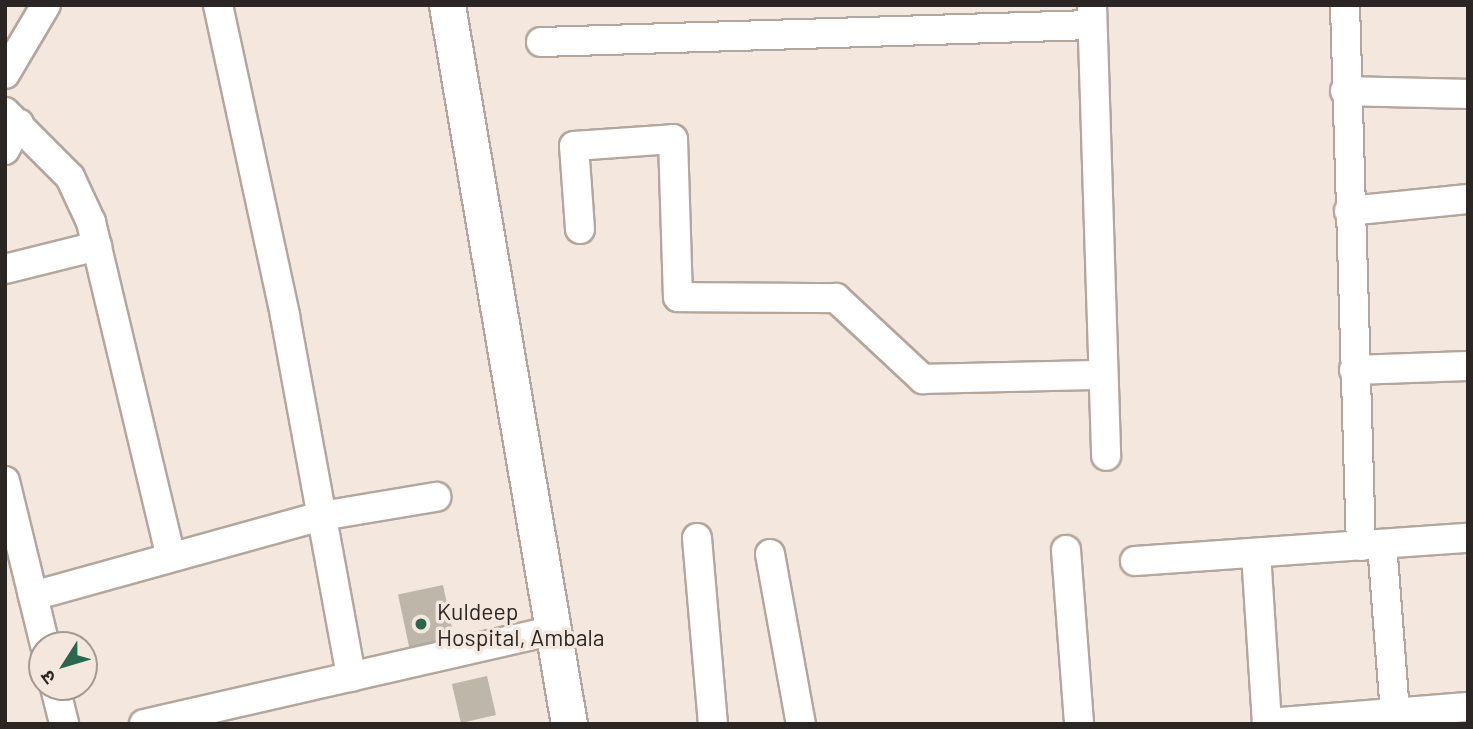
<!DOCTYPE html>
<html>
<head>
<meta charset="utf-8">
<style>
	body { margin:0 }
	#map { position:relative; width:1473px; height:729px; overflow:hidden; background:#f4e7dd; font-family:Barlow,"Noto Sans Devanagari",sans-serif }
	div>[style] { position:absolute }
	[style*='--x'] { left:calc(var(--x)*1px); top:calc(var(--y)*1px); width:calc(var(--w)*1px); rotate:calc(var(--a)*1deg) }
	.building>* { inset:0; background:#bdb6a9; transform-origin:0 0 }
	.roads { filter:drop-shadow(2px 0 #b3a79d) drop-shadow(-2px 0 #b3a79d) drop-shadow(0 2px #b3a79d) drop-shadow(0 -2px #b3a79d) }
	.minor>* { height:28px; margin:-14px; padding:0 14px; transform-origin:14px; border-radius:14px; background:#fff }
	.tertiary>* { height:35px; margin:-17.5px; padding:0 17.5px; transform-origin:17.5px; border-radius:17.5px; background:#fff }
	.dots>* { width:19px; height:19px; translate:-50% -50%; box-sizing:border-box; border:4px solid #f4e7dd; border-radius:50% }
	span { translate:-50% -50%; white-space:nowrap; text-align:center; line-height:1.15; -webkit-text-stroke:7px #f4e7dd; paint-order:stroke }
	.poi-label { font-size:23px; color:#2b2623 }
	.left { translate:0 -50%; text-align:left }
	.frame { position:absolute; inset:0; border:7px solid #2b2623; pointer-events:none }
	.north { position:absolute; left:28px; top:631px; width:70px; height:70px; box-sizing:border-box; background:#f4e7dd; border:2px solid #a49a93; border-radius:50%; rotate:233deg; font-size:19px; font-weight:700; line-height:28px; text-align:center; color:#2b2623 }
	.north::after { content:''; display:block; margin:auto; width:24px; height:32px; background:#2b664f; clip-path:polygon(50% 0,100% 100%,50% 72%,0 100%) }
</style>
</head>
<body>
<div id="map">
	<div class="building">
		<i style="left:443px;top:585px;width:62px;height:46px;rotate:78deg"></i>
		<i style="left:487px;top:676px;width:40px;height:36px;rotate:77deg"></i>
	</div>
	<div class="roads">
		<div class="minor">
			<i style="--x:218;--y:5;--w:318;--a:77.8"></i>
			<i style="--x:285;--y:316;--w:367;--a:79.6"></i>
			<i style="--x:1092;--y:5;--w:451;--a:88.2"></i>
			<i style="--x:1345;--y:5;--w:541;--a:88.31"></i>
			<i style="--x:541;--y:42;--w:551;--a:-1.77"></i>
			<i style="--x:5;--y:74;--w:80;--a:-59.3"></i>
			<i style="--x:1345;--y:91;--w:123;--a:1.4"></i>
			<i style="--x:5;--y:112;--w:92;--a:45"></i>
			<i style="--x:70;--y:177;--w:50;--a:65"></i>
			<i style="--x:91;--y:222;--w:344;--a:76.6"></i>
			<i style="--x:5;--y:150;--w:30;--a:-62"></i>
			<i style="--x:1349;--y:211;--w:120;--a:-5.8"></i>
			<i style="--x:580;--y:229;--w:83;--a:-94.1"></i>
			<i style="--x:574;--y:146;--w:99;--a:-4"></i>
			<i style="--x:673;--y:139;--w:158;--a:88.2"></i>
			<i style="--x:678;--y:297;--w:158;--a:0.4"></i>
			<i style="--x:836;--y:298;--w:119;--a:43"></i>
			<i style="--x:923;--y:379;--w:179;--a:-1.3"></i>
			<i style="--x:5;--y:269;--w:95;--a:-14"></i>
			<i style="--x:1354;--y:370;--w:114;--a:-2"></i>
			<i style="--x:5;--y:481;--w:169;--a:76.3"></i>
			<i style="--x:697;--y:538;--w:187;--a:85.1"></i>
			<i style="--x:1382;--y:544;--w:181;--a:85.6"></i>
			<i style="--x:1066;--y:550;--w:174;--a:85.7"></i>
			<i style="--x:1256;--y:553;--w:171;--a:86.3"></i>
			<i style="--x:770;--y:554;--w:173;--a:79.7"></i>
			<i style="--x:1135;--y:561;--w:334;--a:-4"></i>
			<i style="--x:33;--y:596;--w:300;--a:-15.5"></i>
			<i style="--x:322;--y:516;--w:116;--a:-9.5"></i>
			<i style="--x:55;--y:687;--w:38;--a:76"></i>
			<i style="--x:1267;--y:723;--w:202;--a:-4.6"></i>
			<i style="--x:144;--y:724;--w:417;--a:-12.9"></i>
		</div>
		<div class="tertiary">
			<i style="--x:447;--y:5;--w:729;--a:80.37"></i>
		</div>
	</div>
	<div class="dots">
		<i style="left:421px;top:624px;background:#2b664f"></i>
	</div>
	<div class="poi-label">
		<span class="left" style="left:437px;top:624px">Kuldeep<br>Hospital, Ambala</span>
	</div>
	<div class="frame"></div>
	<div class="north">उ</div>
</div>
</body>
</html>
